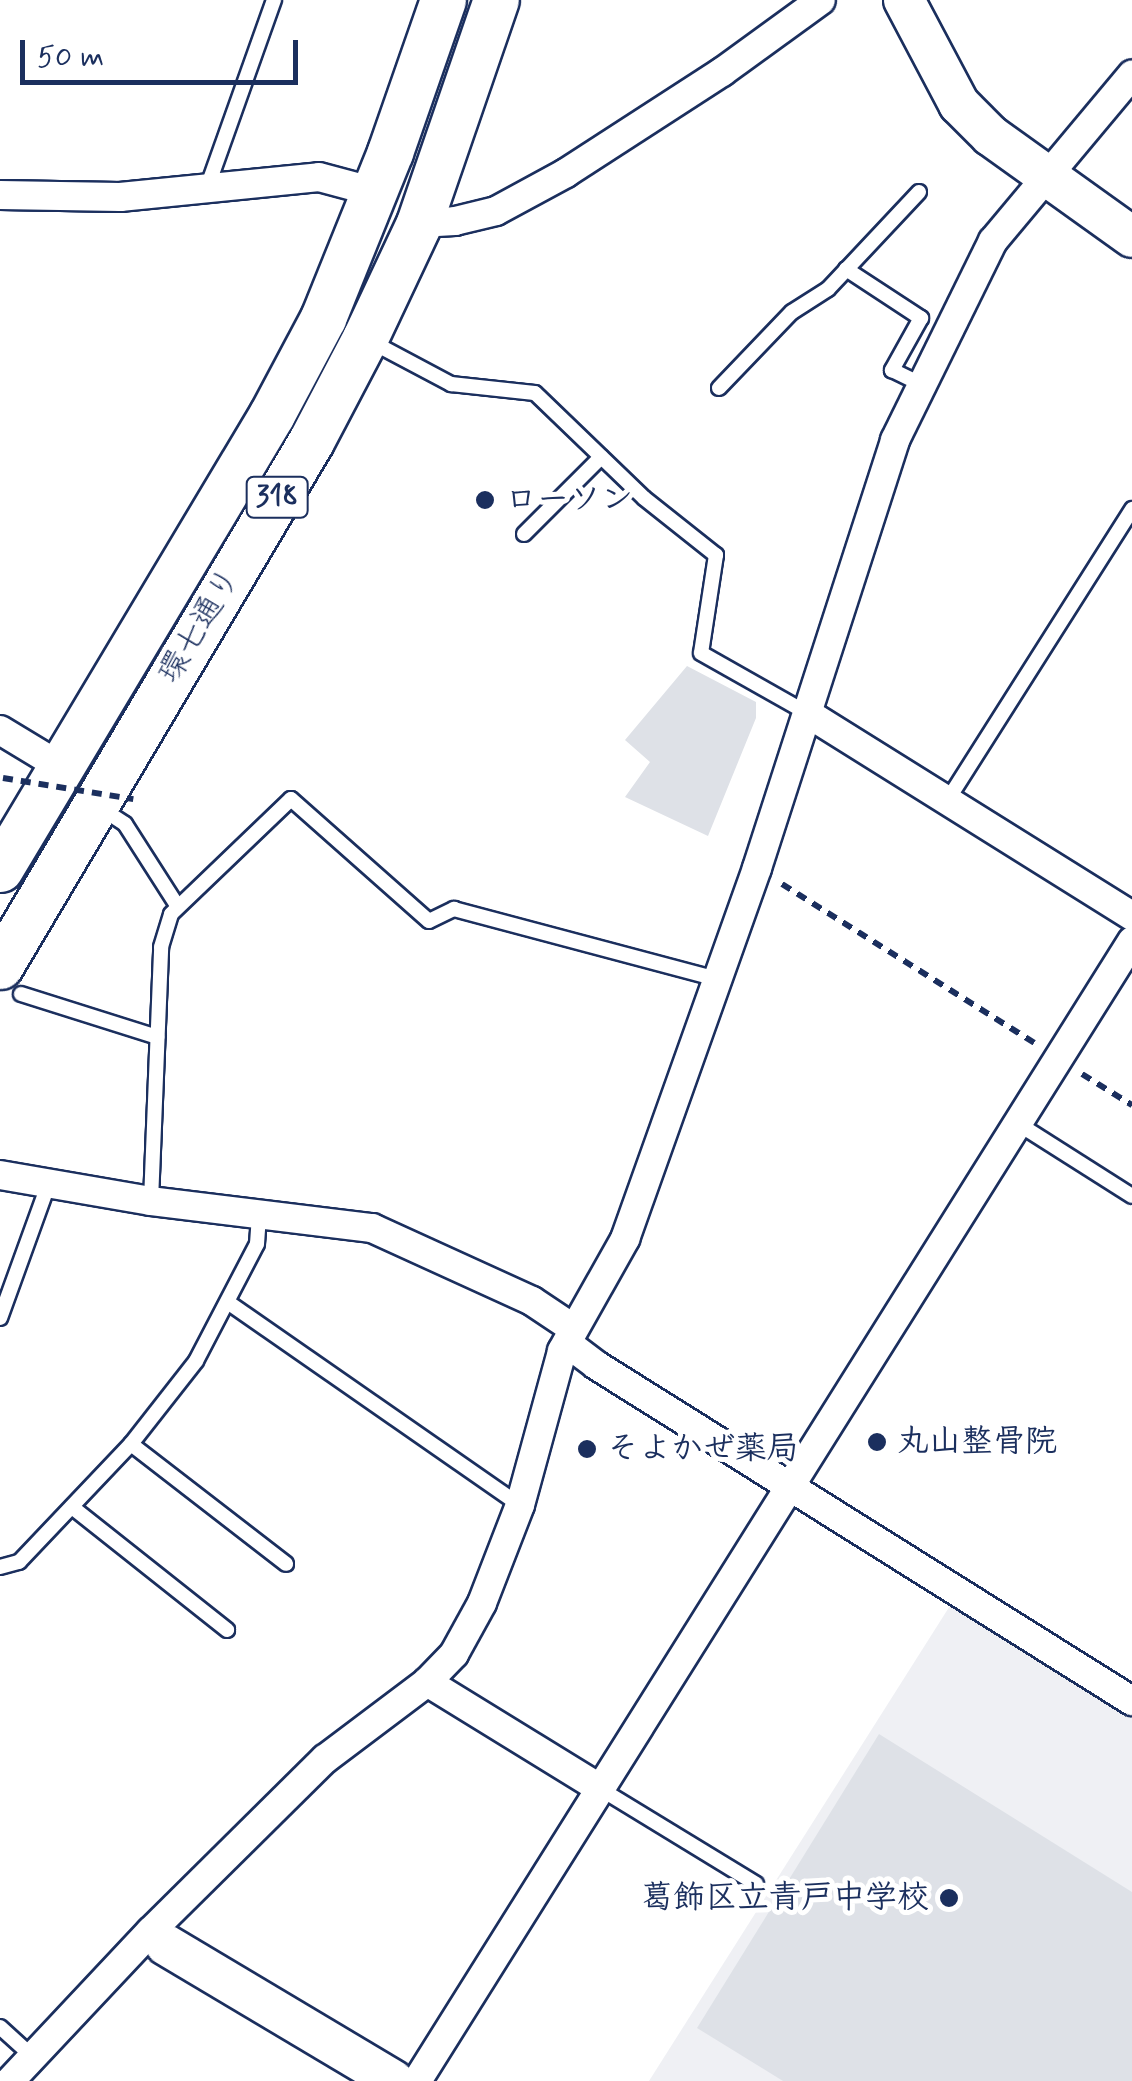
<!DOCTYPE html>
<html>
<head>
<meta charset="utf-8">
<style>
	body { margin:0 }
	#map { position:relative; width:1132px; height:2081px; overflow:hidden; background:#fff; font-family:Mynerve,"Klee One",sans-serif }
	div>[style] { position:absolute }
	[style*='--x'] { left:calc(var(--x)*1px); top:calc(var(--y)*1px); width:calc(var(--w)*1px); rotate:calc(var(--a)*1deg) }
	.built>* { inset:0; background:#eff0f4 }
	.green>* { inset:0; background:#dee1e7 }
	.path>* { height:6px; margin-top:-3px; transform-origin:0; background:repeating-linear-gradient(90deg,#1b2f5e 0 10px,transparent 0 18px) }
	.roads { filter:drop-shadow(2px 0 #1b2f5e) drop-shadow(-2px 0 #1b2f5e) drop-shadow(0 2px #1b2f5e) drop-shadow(0 -2px #1b2f5e) }
	.lane>* { height:14px; margin:-7px; padding:0 7px; transform-origin:7px; border-radius:7px; background:#fff }
	.street>* { height:28px; margin:-14px; padding:0 14px; transform-origin:14px; border-radius:14px; background:#fff }
	.secondary>* { height:40px; margin:-20px; padding:0 20px; transform-origin:20px; border-radius:20px; background:#fff }
	.primary>* { height:45px; margin:-22.5px; padding:0 22.5px; transform-origin:22.5px; border-radius:22.5px; background:#fff }
	.path-bridge>* { height:6px; margin-top:-3px; transform-origin:0; background:repeating-linear-gradient(90deg,#1b2f5e 0 10px,transparent 0 18px) }
	.dots>* { width:28px; height:28px; translate:-50% -50%; box-sizing:border-box; border:5px solid #fff; border-radius:50% }
	span { translate:-50% -50%; white-space:nowrap; text-align:center; line-height:1.15; -webkit-text-stroke:10px #fff; paint-order:stroke }
	.shield-label span { padding:2px 8px; background:#fff; border:2px solid; border-radius:8px; -webkit-text-stroke-width:0 }
	.shield-label { font-size:30px; color:#1b2f5e; font-weight:700 }
	.poi-label { font-size:32px; color:#1b2f5e; font-weight:700 }
	.left { translate:0 -50%; text-align:left }
	.right { translate:-100% -50%; text-align:right }
	.street-label { font-size:32px; color:#1b2f5e }
	.scale { position:absolute; left:20px; top:40px; width:278px; height:45px; box-sizing:border-box; border:5px solid #1b2f5e; border-top:0; padding-left:12px; font-size:30px; line-height:35px; white-space:nowrap; color:#1b2f5e; -webkit-text-stroke:8px #fff; paint-order:stroke }
</style>
</head>
<body>
<div id="map">
	<div class="built">
		<i style="clip-path:polygon(953px 1601px,1132px 1714px,1132px 2081px,649px 2081px)"></i>
	</div>
	<div class="green">
		<i style="clip-path:polygon(687px 666px,756px 702px,756px 718px,708px 836px,625px 797px,650px 762px,625px 740px)"></i>
		<i style="clip-path:polygon(879px 1734px,1132px 1892px,1132px 2081px,783px 2081px,697px 2028px)"></i>
	</div>
	<div class="path">
		<i style="--x:782;--y:884;--w:298;--a:32.2"></i>
		<i style="--x:1082;--y:1074;--w:59;--a:31.8"></i>
	</div>
	<div class="roads">
		<div class="lane">
			<i style="--x:207;--y:188;--w:200;--a:-70.4"></i>
			<i style="--x:846;--y:269;--w:90;--a:33.2"></i>
			<i style="--x:921;--y:318;--w:60;--a:119.1"></i>
			<i style="--x:892;--y:370;--w:32;--a:26"></i>
			<i style="--x:370;--y:341;--w:92;--a:28"></i>
			<i style="--x:451;--y:384;--w:84;--a:6.1"></i>
			<i style="--x:535;--y:393;--w:151;--a:43.9"></i>
			<i style="--x:644;--y:498;--w:92;--a:38.4"></i>
			<i style="--x:716;--y:555;--w:99;--a:98.7"></i>
			<i style="--x:701;--y:653;--w:122;--a:29.5"></i>
			<i style="--x:719;--y:388;--w:105;--a:-46.2"></i>
			<i style="--x:792;--y:312;--w:43;--a:-32.6"></i>
			<i style="--x:828;--y:289;--w:133;--a:-46.8"></i>
			<i style="--x:524;--y:534;--w:109;--a:-45"></i>
			<i style="--x:947;--y:801;--w:346;--a:-57.6"></i>
			<i style="--x:99;--y:807;--w:31;--a:33"></i>
			<i style="--x:125;--y:824;--w:98;--a:57.4"></i>
			<i style="--x:21;--y:994;--w:143;--a:17.5"></i>
			<i style="--x:1017;--y:1123;--w:136;--a:32.4"></i>
			<i style="--x:151;--y:1201;--w:254;--a:-87.7"></i>
			<i style="--x:161;--y:947;--w:34;--a:-73"></i>
			<i style="--x:171;--y:914;--w:166;--a:-43.8"></i>
			<i style="--x:291;--y:799;--w:184;--a:41.5"></i>
			<i style="--x:429;--y:921;--w:28;--a:-26"></i>
			<i style="--x:454;--y:909;--w:273;--a:14.9"></i>
			<i style="--x:229;--y:1303;--w:354;--a:34.8"></i>
			<i style="--x:0;--y:1318;--w:144;--a:-70.1"></i>
			<i style="--x:131;--y:1444;--w:196;--a:37.7"></i>
			<i style="--x:72;--y:1507;--w:198;--a:38.4"></i>
			<i style="--x:0;--y:1567;--w:20;--a:-15"></i>
			<i style="--x:19;--y:1562;--w:163;--a:-46.5"></i>
			<i style="--x:131;--y:1444;--w:105;--a:-51.9"></i>
			<i style="--x:196;--y:1361;--w:132;--a:-62.5"></i>
			<i style="--x:257;--y:1244;--w:32;--a:-86"></i>
			<i style="--x:599;--y:1788;--w:184;--a:31.4"></i>
			<i style="--x:0;--y:2027;--w:43;--a:42.2"></i>
		</div>
		<div class="street">
			<i style="--x:0;--y:195;--w:120;--a:1"></i>
			<i style="--x:120;--y:197;--w:200;--a:-5.7"></i>
			<i style="--x:319;--y:177;--w:58;--a:15"></i>
			<i style="--x:419;--y:223;--w:36;--a:-3"></i>
			<i style="--x:455;--y:221;--w:42;--a:-13.7"></i>
			<i style="--x:496;--y:211;--w:80;--a:-28.5"></i>
			<i style="--x:566;--y:173;--w:186;--a:-32.9"></i>
			<i style="--x:722;--y:72;--w:122;--a:-36"></i>
			<i style="--x:807;--y:713;--w:383;--a:32"></i>
			<i style="--x:0;--y:730;--w:71;--a:31.2"></i>
			<i style="--x:0;--y:1175;--w:153;--a:9.8"></i>
			<i style="--x:151;--y:1201;--w:223;--a:7"></i>
			<i style="--x:372;--y:1228;--w:176;--a:24.5"></i>
			<i style="--x:532;--y:1301;--w:50;--a:33.7"></i>
			<i style="--x:567;--y:1343;--w:36;--a:37"></i>
			<i style="--x:596;--y:1365;--w:633;--a:32.08"></i>
			<i style="--x:427;--y:1682;--w:201;--a:31.6"></i>
			<i style="--x:10;--y:2081;--w:206;--a:-46.8"></i>
			<i style="--x:151;--y:1931;--w:245;--a:-44.7"></i>
			<i style="--x:325;--y:1759;--w:128;--a:-37"></i>
			<i style="--x:427;--y:1682;--w:39;--a:-46"></i>
			<i style="--x:454;--y:1654;--w:58;--a:-61.2"></i>
			<i style="--x:482;--y:1603;--w:105;--a:-68.8"></i>
			<i style="--x:520;--y:1505;--w:160;--a:-74.7"></i>
			<i style="--x:562;--y:1351;--w:129;--a:-60.6"></i>
			<i style="--x:625;--y:1239;--w:394;--a:-70.4"></i>
			<i style="--x:757;--y:868;--w:450;--a:-72.1"></i>
			<i style="--x:895;--y:440;--w:222;--a:-63.8"></i>
			<i style="--x:993;--y:241;--w:217;--a:-50.1"></i>
			<i style="--x:417;--y:2081;--w:1346;--a:-57.9"></i>
		</div>
		<div class="secondary">
			<i style="--x:904;--y:0;--w:118;--a:62.1"></i>
			<i style="--x:959;--y:104;--w:45;--a:45"></i>
			<i style="--x:991;--y:136;--w:173;--a:35.6"></i>
			<i style="--x:166;--y:1945;--w:265;--a:30.8"></i>
		</div>
		<div class="primary">
			<i style="--x:0;--y:869;--w:530;--a:-59.13"></i>
			<i style="--x:272;--y:414;--w:109;--a:-62"></i>
			<i style="--x:323;--y:318;--w:179;--a:-68"></i>
			<i style="--x:390;--y:152;--w:161;--a:-70.8"></i>
			<i style="--x:0;--y:966;--w:610;--a:-59.36"></i>
			<i style="--x:311;--y:441;--w:116;--a:-62.3"></i>
			<i style="--x:365;--y:338;--w:127;--a:-64.8"></i>
			<i style="--x:419;--y:223;--w:236;--a:-71"></i>
		</div>
	</div>
	<div class="path-bridge">
		<i style="--x:3;--y:778;--w:132;--a:9.2"></i>
	</div>
	<div class="dots">
		<i style="left:485px;top:500px;background:#1b2f5e"></i>
		<i style="left:877px;top:1442px;background:#1b2f5e"></i>
		<i style="left:587px;top:1449px;background:#1b2f5e"></i>
		<i style="left:949px;top:1898px;background:#1b2f5e"></i>
	</div>
	<div class="shield-label">
		<span style="left:277px;top:497px">318</span>
	</div>
	<div class="poi-label">
		<span class="left" style="left:505px;top:500px">ローソン</span>
		<span class="left" style="left:897px;top:1442px">丸山整骨院</span>
		<span class="left" style="left:607px;top:1449px">そよかぜ薬局</span>
		<span class="right" style="left:929px;top:1898px">葛飾区立青戸中学校</span>
	</div>
	<div class="street-label">
		<span style="left:200px;top:626px;rotate:-59deg">環七通り</span>
	</div>
	<div class="scale">50 m</div>
</div>
</body>
</html>
